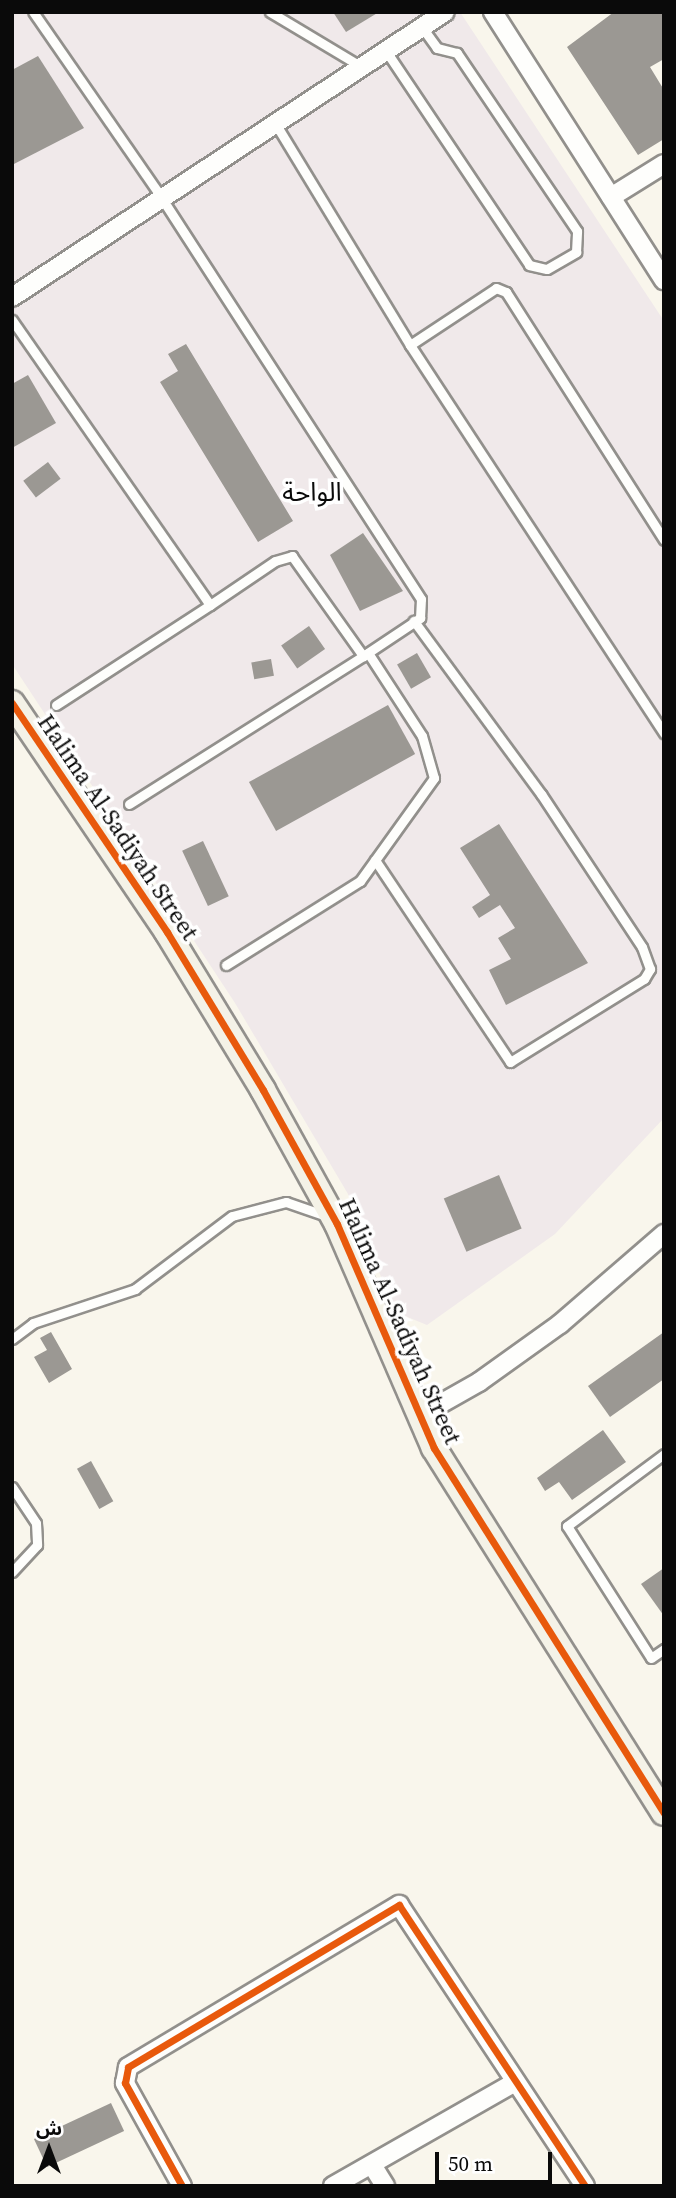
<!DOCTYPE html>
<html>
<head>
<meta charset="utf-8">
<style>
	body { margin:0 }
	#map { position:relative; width:676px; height:2198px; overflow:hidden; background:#f9f6ec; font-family:"Source Serif 4","Noto Sans Arabic",serif }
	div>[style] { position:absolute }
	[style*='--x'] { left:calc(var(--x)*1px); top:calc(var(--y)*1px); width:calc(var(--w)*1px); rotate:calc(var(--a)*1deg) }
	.industrial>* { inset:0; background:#f0e9ea }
	.building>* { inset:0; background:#9b9893; transform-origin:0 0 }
	.roads { filter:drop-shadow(2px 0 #92908c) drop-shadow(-2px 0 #92908c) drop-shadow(0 2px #92908c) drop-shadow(0 -2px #92908c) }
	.lane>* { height:9px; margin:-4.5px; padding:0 4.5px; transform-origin:4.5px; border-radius:4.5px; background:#fefefc }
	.street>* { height:18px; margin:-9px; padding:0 9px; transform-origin:9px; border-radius:9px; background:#fefefc }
	.secondary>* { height:24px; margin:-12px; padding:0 12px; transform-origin:12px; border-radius:12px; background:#f4f2e7 }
	.cycleway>* { height:7px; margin:-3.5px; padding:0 3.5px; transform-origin:3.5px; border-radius:3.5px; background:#e8590c }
	span { translate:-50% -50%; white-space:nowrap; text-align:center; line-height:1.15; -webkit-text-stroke:7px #fff; paint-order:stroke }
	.street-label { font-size:24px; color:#0a0a0a }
	.neighbourhood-label { font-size:26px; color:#0a0a0a }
	.frame { position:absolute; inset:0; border:14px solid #0a0a0a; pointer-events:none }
	.north { position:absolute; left:14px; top:2114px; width:70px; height:70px; -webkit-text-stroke:5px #fff; paint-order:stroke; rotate:0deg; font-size:19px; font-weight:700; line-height:28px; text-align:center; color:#0a0a0a }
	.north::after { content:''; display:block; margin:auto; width:24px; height:32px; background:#0a0a0a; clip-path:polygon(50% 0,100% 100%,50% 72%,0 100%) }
	.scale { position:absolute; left:435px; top:2152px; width:117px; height:32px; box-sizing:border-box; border:4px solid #0a0a0a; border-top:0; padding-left:9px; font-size:21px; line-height:24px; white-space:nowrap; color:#0a0a0a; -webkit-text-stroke:5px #fff; paint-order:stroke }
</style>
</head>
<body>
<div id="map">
	<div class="industrial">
		<i style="clip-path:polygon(12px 12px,460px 12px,664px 321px,664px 1118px,555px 1234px,427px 1325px,395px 1312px,348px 1194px,235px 1003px,12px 664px)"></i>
	</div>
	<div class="building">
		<i style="clip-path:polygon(333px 12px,379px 12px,346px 32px)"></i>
		<i style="clip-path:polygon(614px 12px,664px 12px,664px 59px,650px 67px,664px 90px,664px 139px,638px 155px,567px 47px)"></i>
		<i style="clip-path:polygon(38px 56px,84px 128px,12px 165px,12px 70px)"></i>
		<i style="clip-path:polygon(186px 344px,293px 521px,258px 542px,160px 382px,178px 371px,168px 354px)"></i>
		<i style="clip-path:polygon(28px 375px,56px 423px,12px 448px,12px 384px)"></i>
		<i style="left:48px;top:462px;width:21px;height:31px;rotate:53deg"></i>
		<i style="clip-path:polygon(363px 533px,403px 591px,360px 611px,330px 555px)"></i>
		<i style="left:309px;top:626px;width:28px;height:34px;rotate:55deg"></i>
		<i style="left:417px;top:653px;width:28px;height:23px;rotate:60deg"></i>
		<i style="left:271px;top:659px;width:17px;height:20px;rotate:80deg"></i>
		<i style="left:388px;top:705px;width:56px;height:159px;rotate:61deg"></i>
		<i style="clip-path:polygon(499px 824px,588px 963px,506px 1005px,489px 970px,511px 959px,498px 938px,515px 928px,500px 905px,479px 918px,472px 907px,490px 895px,460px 848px)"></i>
		<i style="left:203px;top:841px;width:61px;height:23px;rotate:65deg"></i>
		<i style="left:499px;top:1175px;width:58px;height:60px;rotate:67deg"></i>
		<i style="clip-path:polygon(51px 1332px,72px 1369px,49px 1383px,34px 1357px,47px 1350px,40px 1338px)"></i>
		<i style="clip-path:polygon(664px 1332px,664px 1379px,610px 1417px,588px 1386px)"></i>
		<i style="clip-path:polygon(603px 1430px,626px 1462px,572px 1500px,559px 1482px,545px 1491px,537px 1478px)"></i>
		<i style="left:91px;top:1461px;width:46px;height:16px;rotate:61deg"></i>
		<i style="clip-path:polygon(664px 1568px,664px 1616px,641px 1584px)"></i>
		<i style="left:111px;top:2103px;width:31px;height:85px;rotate:65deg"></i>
	</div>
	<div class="roads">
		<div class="lane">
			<i style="--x:270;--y:12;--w:107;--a:30.9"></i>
			<i style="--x:386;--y:51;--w:257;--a:56.2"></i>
			<i style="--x:529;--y:265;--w:18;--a:13"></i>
			<i style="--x:547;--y:269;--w:34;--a:-30"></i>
			<i style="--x:576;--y:252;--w:21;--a:-87"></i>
			<i style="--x:577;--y:231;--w:215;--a:-124"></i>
			<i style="--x:457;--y:53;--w:21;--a:-166"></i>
			<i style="--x:437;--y:48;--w:26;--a:-126"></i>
			<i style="--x:275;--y:123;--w:260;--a:58.7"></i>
			<i style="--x:410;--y:345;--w:464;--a:56.8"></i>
			<i style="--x:12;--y:320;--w:347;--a:55.2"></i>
			<i style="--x:210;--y:605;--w:78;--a:-34.1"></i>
			<i style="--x:275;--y:561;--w:18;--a:-16"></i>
			<i style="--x:292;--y:556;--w:123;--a:54.6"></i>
			<i style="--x:363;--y:656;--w:69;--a:-33.7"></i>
			<i style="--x:420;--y:618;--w:19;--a:-87"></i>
			<i style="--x:421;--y:599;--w:477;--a:-122.9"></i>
			<i style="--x:162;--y:198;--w:226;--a:-124.7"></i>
			<i style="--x:410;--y:345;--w:103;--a:-33.5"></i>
			<i style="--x:496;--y:288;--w:11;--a:22"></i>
			<i style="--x:506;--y:292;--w:294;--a:57.5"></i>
			<i style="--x:56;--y:705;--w:184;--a:-33"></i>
			<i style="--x:129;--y:804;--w:277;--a:-32.3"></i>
			<i style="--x:375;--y:860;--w:243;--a:56.2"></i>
			<i style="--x:510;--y:1062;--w:158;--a:-31.8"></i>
			<i style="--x:644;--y:979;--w:12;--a:-59"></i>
			<i style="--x:650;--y:969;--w:23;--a:-110"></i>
			<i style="--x:642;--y:947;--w:183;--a:-123.4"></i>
			<i style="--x:541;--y:794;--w:215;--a:-126.3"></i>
			<i style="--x:226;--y:965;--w:158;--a:-32.1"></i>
			<i style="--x:360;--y:881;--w:127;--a:-54.3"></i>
			<i style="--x:434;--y:778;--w:44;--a:-105.9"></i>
			<i style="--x:422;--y:736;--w:99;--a:-123"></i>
			<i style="--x:12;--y:1339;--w:26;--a:-37"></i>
			<i style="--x:33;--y:1323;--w:108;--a:-18.4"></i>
			<i style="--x:135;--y:1289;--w:121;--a:-37"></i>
			<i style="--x:232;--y:1216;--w:56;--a:-14.5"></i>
			<i style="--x:286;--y:1202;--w:39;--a:19"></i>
			<i style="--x:664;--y:1454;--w:121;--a:143.4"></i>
			<i style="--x:567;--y:1526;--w:156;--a:57.5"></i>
			<i style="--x:651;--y:1658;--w:16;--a:-35"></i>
			<i style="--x:12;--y:1487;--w:43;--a:56.3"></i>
			<i style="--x:36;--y:1523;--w:22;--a:87"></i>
			<i style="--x:37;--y:1545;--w:37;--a:133"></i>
		</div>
		<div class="street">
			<i style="--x:493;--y:12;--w:318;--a:57.5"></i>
			<i style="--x:611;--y:197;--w:62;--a:-31.9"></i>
			<i style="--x:12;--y:297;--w:518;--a:-33.35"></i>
			<i style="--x:419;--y:1416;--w:69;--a:-29.5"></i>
			<i style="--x:479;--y:1382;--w:100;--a:-35.6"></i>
			<i style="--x:560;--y:1324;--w:138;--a:-40.9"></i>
			<i style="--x:372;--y:2165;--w:25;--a:58"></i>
			<i style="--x:182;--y:2186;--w:118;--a:-119"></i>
			<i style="--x:125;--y:2083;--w:16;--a:-79"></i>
			<i style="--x:128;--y:2067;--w:316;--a:-30.9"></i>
			<i style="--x:399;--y:1905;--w:337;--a:56.5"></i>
			<i style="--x:333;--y:2186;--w:210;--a:-29.7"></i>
		</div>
		<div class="secondary">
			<i style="--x:12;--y:703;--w:277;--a:55.9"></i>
			<i style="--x:167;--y:932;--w:185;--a:58.7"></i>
			<i style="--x:263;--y:1090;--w:153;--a:61.1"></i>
			<i style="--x:337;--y:1224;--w:244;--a:66.6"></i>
			<i style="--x:434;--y:1448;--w:431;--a:57.8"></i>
		</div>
	</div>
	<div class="cycleway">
		<i style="--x:12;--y:703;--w:277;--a:55.9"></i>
		<i style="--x:167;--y:932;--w:185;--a:58.7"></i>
		<i style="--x:263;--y:1090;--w:153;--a:61.1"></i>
		<i style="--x:337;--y:1224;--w:244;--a:66.6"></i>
		<i style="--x:434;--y:1448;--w:431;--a:57.8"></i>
		<i style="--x:182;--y:2186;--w:118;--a:-119"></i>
		<i style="--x:125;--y:2083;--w:16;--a:-79"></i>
		<i style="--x:128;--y:2067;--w:316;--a:-30.9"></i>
		<i style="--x:399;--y:1905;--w:337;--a:56.5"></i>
	</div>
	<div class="street-label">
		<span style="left:118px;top:827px;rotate:56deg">Halima Al-Sadiyah Street</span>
		<span style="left:400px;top:1321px;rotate:66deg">Halima Al-Sadiyah Street</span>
	</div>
	<div class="neighbourhood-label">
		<span style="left:312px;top:493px">الواحة</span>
	</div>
	<div class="frame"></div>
	<div class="north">ش</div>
	<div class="scale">50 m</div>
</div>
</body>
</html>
